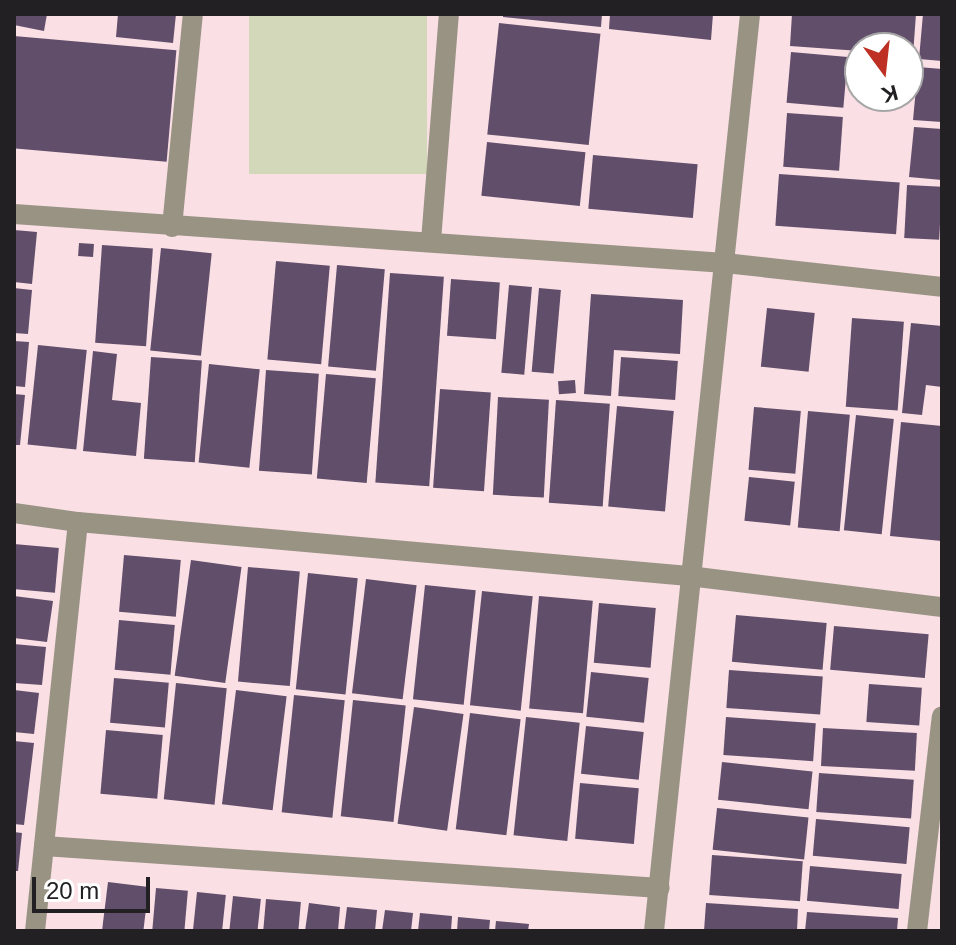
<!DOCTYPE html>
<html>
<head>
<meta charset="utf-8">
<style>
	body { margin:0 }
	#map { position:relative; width:956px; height:945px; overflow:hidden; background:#f4eef7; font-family:Arial,sans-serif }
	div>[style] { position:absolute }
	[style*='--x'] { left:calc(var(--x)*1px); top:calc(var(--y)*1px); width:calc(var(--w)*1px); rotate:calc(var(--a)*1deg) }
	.industrial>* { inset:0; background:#fadfe4 }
	.green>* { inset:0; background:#d4d8bb; transform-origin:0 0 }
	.building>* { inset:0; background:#614e6b; transform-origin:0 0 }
	.minor>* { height:20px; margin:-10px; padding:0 10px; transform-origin:10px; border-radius:10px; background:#999384 }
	span { translate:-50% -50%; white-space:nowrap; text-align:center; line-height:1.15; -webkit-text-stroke:8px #fff; paint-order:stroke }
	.frame { position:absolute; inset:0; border:16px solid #222023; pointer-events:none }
	.north { position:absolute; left:844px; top:32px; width:80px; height:80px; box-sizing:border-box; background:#fff; border:2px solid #a7a6a7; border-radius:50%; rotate:165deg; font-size:22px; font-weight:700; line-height:32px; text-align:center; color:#222023 }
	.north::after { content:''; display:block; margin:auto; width:28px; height:36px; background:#bd3023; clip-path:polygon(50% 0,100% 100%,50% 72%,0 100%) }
	.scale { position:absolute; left:32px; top:877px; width:118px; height:36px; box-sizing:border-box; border:4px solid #222023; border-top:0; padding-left:10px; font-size:24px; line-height:28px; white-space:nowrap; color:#222023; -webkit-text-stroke:6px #fff; paint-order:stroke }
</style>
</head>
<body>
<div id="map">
	<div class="industrial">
		<i style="clip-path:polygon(evenodd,14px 14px,942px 14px,942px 931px,14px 931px,14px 14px,860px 48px,908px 48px,908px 96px,860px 96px,860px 48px)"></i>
	</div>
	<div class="green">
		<i style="left:249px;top:14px;width:178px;height:160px"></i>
	</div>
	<div class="building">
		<i style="clip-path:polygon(14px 14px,47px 14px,44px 31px,14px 25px)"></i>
		<i style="clip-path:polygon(118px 14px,176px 14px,173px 43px,116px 37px)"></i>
		<i style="clip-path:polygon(503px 14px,602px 14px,601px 27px,503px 17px)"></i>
		<i style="clip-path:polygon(610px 14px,713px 14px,711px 40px,609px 29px)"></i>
		<i style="clip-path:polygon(792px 14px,916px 14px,913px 55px,908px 54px,908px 48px,860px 48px,860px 51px,790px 46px)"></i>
		<i style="clip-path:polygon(923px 14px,942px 14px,942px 61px,919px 59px)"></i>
		<i style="left:499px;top:23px;width:102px;height:112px;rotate:6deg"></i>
		<i style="left:14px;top:36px;width:163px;height:112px;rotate:5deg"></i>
		<i style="left:791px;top:52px;width:57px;height:51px;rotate:5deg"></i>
		<i style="clip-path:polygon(918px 67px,942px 69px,942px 122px,913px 120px)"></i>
		<i style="left:787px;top:113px;width:56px;height:54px;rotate:4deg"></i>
		<i style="clip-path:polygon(914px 127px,942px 129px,942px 180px,909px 177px)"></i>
		<i style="left:487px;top:142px;width:99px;height:54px;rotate:6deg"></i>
		<i style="left:593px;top:155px;width:105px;height:54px;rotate:5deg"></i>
		<i style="left:779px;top:174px;width:121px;height:52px;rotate:4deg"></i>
		<i style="left:907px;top:185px;width:35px;height:53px;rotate:3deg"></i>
		<i style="clip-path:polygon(14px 230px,37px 232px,32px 284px,14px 282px)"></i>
		<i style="left:79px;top:243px;width:15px;height:13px;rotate:4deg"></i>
		<i style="left:102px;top:245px;width:51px;height:98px;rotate:4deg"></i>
		<i style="left:161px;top:248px;width:51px;height:103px;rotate:6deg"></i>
		<i style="left:276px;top:261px;width:54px;height:99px;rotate:5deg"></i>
		<i style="left:337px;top:265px;width:48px;height:102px;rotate:5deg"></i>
		<i style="left:390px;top:273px;width:54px;height:210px;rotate:4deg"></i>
		<i style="left:451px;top:279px;width:49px;height:57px;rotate:4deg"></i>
		<i style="left:509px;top:285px;width:23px;height:88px;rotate:5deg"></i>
		<i style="clip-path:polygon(14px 288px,32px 290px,28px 334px,14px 333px)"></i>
		<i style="left:539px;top:288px;width:22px;height:84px;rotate:5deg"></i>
		<i style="clip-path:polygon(591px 294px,683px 300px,680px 354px,614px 350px,611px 396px,584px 394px)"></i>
		<i style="left:767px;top:308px;width:48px;height:59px;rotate:6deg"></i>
		<i style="left:852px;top:318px;width:52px;height:89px;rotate:4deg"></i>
		<i style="clip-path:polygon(911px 323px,942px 326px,942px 387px,926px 385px,922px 415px,902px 413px)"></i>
		<i style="clip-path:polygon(14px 341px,29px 342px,25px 387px,14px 386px)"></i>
		<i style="left:38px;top:345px;width:49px;height:100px;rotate:6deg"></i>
		<i style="clip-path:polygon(93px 351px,117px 354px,112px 400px,141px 403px,136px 456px,83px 451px)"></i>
		<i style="left:151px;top:357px;width:51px;height:102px;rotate:4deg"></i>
		<i style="left:621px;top:357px;width:57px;height:39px;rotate:4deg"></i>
		<i style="left:209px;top:364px;width:51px;height:99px;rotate:6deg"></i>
		<i style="left:266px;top:370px;width:53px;height:101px;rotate:4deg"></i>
		<i style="left:326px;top:374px;width:50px;height:105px;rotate:5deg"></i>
		<i style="left:575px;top:380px;width:13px;height:17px;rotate:86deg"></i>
		<i style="left:440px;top:389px;width:51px;height:99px;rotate:4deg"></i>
		<i style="clip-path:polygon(14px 394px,25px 395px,20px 445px,14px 445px)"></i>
		<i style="left:498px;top:397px;width:51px;height:98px;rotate:3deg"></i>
		<i style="left:556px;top:400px;width:54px;height:103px;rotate:4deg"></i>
		<i style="left:617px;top:406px;width:57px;height:101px;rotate:5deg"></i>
		<i style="left:754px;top:407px;width:47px;height:63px;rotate:5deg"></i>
		<i style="left:808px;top:411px;width:42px;height:117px;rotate:5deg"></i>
		<i style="left:856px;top:415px;width:38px;height:116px;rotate:6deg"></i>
		<i style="clip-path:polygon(901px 422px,942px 426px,942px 541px,890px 536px)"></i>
		<i style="left:749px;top:477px;width:46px;height:44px;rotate:6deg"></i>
		<i style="left:14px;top:544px;width:45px;height:45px;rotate:5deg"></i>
		<i style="left:124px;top:555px;width:57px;height:57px;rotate:5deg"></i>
		<i style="left:191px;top:560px;width:51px;height:117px;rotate:8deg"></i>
		<i style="left:248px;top:567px;width:52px;height:115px;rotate:5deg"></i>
		<i style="left:308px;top:573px;width:50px;height:117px;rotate:6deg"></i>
		<i style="left:366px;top:579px;width:51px;height:115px;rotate:7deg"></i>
		<i style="left:425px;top:585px;width:51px;height:115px;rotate:6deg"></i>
		<i style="left:482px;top:591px;width:51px;height:115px;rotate:6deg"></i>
		<i style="clip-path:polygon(14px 596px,53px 601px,47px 642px,14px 638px)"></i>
		<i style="left:539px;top:596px;width:54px;height:113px;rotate:5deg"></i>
		<i style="left:599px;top:603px;width:57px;height:60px;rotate:5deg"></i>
		<i style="left:736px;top:615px;width:91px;height:47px;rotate:5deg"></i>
		<i style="left:119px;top:620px;width:56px;height:50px;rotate:5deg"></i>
		<i style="left:834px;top:626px;width:95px;height:44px;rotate:5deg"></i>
		<i style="clip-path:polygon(14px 644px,46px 647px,42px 685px,14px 683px)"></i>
		<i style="left:729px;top:670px;width:94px;height:38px;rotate:4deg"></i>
		<i style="left:591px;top:672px;width:58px;height:45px;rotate:6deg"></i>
		<i style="left:114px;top:678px;width:55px;height:45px;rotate:5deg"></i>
		<i style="left:176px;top:683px;width:51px;height:117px;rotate:6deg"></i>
		<i style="left:869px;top:684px;width:53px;height:38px;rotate:4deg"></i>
		<i style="clip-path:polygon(14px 690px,39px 693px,34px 734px,14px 732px)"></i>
		<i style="left:236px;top:690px;width:51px;height:115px;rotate:7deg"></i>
		<i style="left:294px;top:695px;width:51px;height:118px;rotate:6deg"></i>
		<i style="left:353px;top:700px;width:53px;height:117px;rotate:6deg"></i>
		<i style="left:414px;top:707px;width:50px;height:118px;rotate:8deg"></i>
		<i style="left:470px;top:713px;width:51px;height:117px;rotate:7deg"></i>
		<i style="left:526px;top:717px;width:54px;height:119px;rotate:6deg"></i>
		<i style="left:726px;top:717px;width:90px;height:38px;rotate:4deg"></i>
		<i style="left:586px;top:726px;width:58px;height:48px;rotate:6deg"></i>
		<i style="left:823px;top:728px;width:94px;height:38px;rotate:3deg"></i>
		<i style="left:106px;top:730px;width:57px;height:64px;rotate:5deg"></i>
		<i style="clip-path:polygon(14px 741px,34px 743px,24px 825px,14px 824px)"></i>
		<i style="left:722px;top:762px;width:91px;height:38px;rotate:6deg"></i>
		<i style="left:819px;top:773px;width:95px;height:39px;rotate:4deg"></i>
		<i style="left:580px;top:783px;width:59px;height:56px;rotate:5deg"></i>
		<i style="left:717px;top:808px;width:92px;height:42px;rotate:6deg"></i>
		<i style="left:816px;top:819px;width:94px;height:37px;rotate:5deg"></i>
		<i style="clip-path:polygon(14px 832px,22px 833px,18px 871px,14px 871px)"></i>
		<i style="left:712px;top:855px;width:91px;height:40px;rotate:4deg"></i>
		<i style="left:810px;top:866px;width:92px;height:35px;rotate:5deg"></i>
		<i style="left:108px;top:882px;width:41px;height:49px;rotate:7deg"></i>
		<i style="left:156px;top:888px;width:32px;height:43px;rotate:5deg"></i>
		<i style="left:197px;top:892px;width:29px;height:39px;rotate:6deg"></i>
		<i style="left:233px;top:896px;width:28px;height:35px;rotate:6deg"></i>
		<i style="left:266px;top:899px;width:35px;height:32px;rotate:5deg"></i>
		<i style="clip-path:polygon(309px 903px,340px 907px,338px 931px,305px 931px)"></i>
		<i style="clip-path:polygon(706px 903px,798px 909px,797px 931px,704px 931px)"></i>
		<i style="clip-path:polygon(347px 907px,377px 910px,375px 931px,344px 931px)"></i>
		<i style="clip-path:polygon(385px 910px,413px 913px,411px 931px,382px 931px)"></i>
		<i style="clip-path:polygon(807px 912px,898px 918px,897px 931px,805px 931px)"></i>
		<i style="clip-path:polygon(420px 913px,452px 916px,451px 931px,418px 931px)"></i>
		<i style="clip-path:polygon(458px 917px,490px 920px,489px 931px,457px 931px)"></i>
		<i style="clip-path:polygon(496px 921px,529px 924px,528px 931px,495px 931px)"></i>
	</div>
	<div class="minor">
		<i style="--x:14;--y:214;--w:713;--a:3.94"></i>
		<i style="--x:725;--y:263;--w:218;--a:6.3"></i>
		<i style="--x:172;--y:227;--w:214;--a:-84.4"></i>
		<i style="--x:431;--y:241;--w:228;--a:-85.5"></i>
		<i style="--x:14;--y:513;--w:65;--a:8"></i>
		<i style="--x:78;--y:522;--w:613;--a:5.05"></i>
		<i style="--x:689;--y:576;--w:255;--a:7"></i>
		<i style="--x:44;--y:846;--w:617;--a:3.9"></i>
		<i style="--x:35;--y:931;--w:411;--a:-84"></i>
		<i style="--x:654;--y:931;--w:922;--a:-84.02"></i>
		<i style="--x:917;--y:931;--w:216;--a:-83.4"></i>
	</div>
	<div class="frame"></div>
	<div class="north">K</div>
	<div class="scale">20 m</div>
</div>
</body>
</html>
